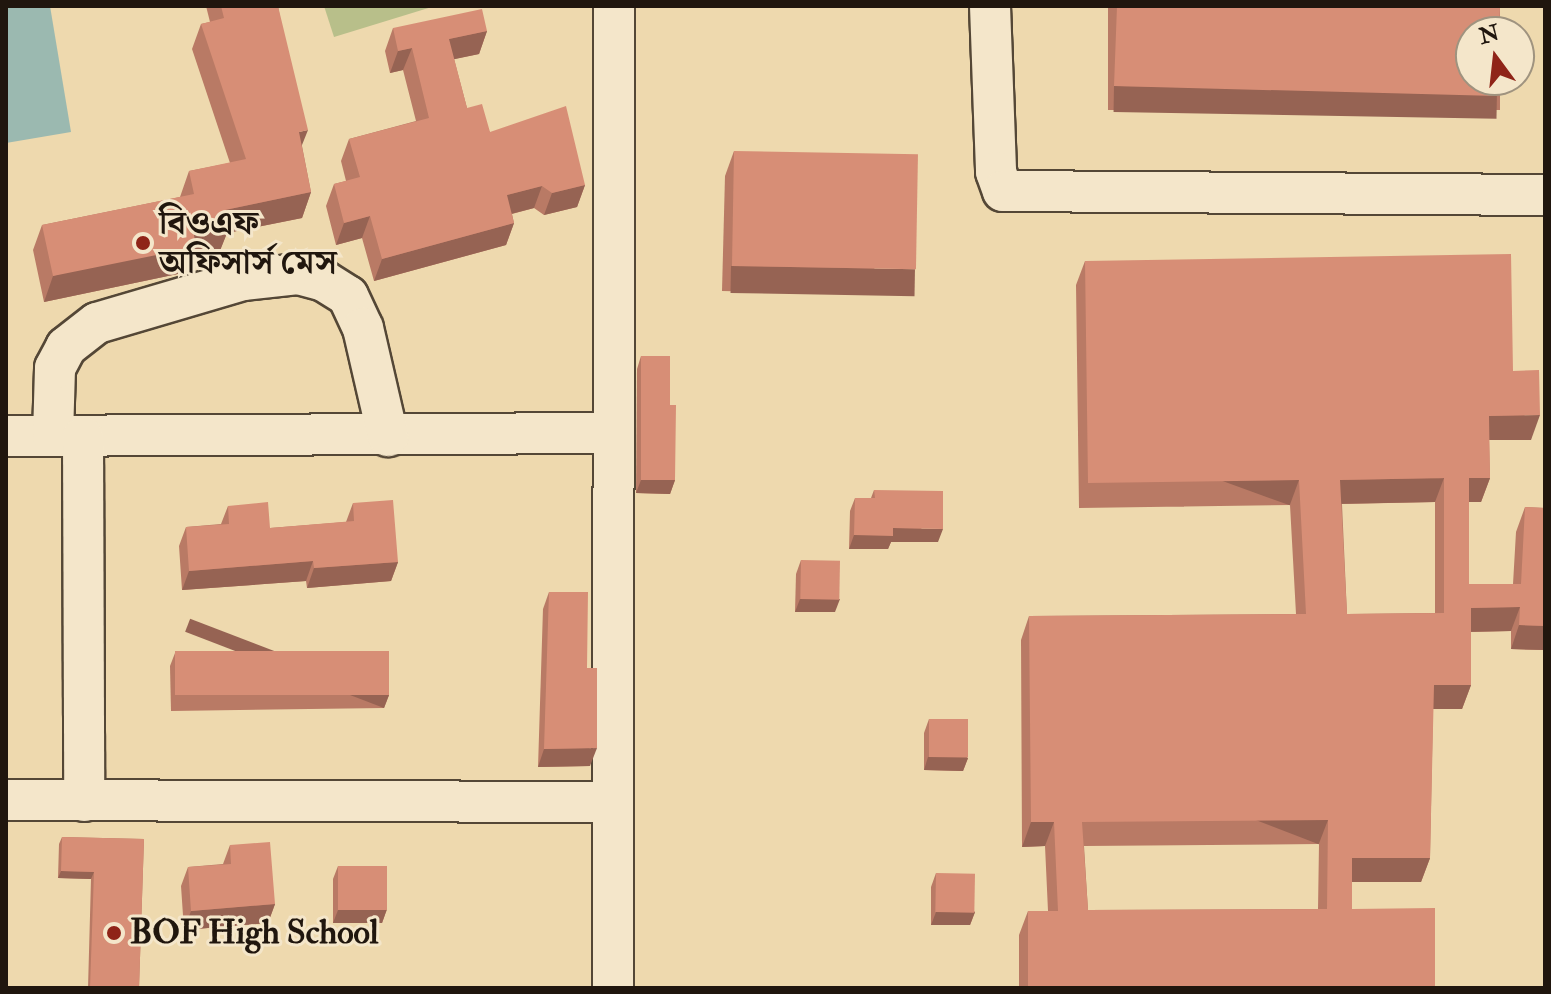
<!DOCTYPE html>
<html>
<head>
<meta charset="utf-8">
<style>
	body { margin:0 }
	#map { position:relative; width:1551px; height:994px; overflow:hidden; background:#eed9ae; font-family:"IM FELL Double Pica","Noto Serif Bengali",serif }
	div>[style] { position:absolute }
	[style*='--x'] { left:calc(var(--x)*1px); top:calc(var(--y)*1px); width:calc(var(--w)*1px); rotate:calc(var(--a)*1deg) }
	.green>* { inset:0; background:#b8bf8a }
	.water>* { inset:0; background:#9bb9b0 }
	.roads { filter:drop-shadow(2px 0 #544736) drop-shadow(-2px 0 #544736) drop-shadow(0 2px #544736) drop-shadow(0 -2px #544736) }
	.minor>* { height:40px; margin:-20px; padding:0 20px; transform-origin:20px; border-radius:20px; background:#f4e6ca }
	.wall>* { inset:0; background:#b97a65; transform-origin:0 0 }
	.shaded-wall>* { inset:0; background:#966353; transform-origin:0 0 }
	.building>* { inset:0; background:#d78e76; transform-origin:0 0 }
	.dots>* { width:22px; height:22px; translate:-50% -50%; box-sizing:border-box; border:4px solid #f4e6ca; border-radius:50% }
	span { translate:-50% -50%; white-space:nowrap; text-align:center; line-height:1.15; -webkit-text-stroke:6px #f4e6ca; paint-order:stroke }
	.poi-label { font-size:34px; color:#20160e; font-weight:700 }
	.left { translate:0 -50%; text-align:left }
	.frame { position:absolute; inset:0; border:8px solid #20160e; pointer-events:none }
	.north { position:absolute; left:1455px; top:16px; width:80px; height:80px; box-sizing:border-box; background:#f4e6ca; border:2px solid #9f937f; border-radius:50%; rotate:345deg; font-size:22px; font-weight:700; line-height:32px; text-align:center; color:#20160e }
	.north::after { content:''; display:block; margin:auto; width:28px; height:36px; background:#8f2418; clip-path:polygon(50% 0,100% 100%,50% 72%,0 100%) }
</style>
</head>
<body>
<div id="map">
	<div class="green">
		<i style="clip-path:polygon(324px 6px,435px 6px,334px 37px)"></i>
	</div>
	<div class="water">
		<i style="clip-path:polygon(6px 6px,50px 6px,71px 132px,6px 143px)"></i>
	</div>
	<div class="roads">
		<div class="minor">
			<i style="--x:990;--y:6;--w:166;--a:87.9"></i>
			<i style="--x:996;--y:172;--w:20;--a:70"></i>
			<i style="--x:1003;--y:191;--w:542;--a:0.42"></i>
			<i style="--x:6;--y:436;--w:606;--a:-0.28"></i>
			<i style="--x:53;--y:436;--w:68;--a:-88.3"></i>
			<i style="--x:55;--y:368;--w:24;--a:-62"></i>
			<i style="--x:66;--y:347;--w:39;--a:-38"></i>
			<i style="--x:97;--y:323;--w:152;--a:-16.4"></i>
			<i style="--x:243;--y:280;--w:55;--a:-6.2"></i>
			<i style="--x:298;--y:274;--w:27;--a:15"></i>
			<i style="--x:324;--y:281;--w:28;--a:32"></i>
			<i style="--x:348;--y:296;--w:35;--a:65"></i>
			<i style="--x:363;--y:328;--w:111;--a:77"></i>
			<i style="--x:83;--y:437;--w:364;--a:89.8"></i>
			<i style="--x:6;--y:800;--w:607;--a:0.19"></i>
			<i style="--x:613;--y:988;--w:982;--a:-89.94"></i>
		</div>
	</div>
	<div class="wall">
		<i style="clip-path:polygon(206px 6px,278px 6px,302px 146px,311px 192px,302px 218px,227px 233px,219px 253px,192px 258px,187px 272px,44px 302px,33px 250px,42px 225px,180px 197px,189px 171px,230px 163px,192px 49px,201px 24px,210px 22px)"></i>
		<i style="left:1108px;top:6px;width:392px;height:104px"></i>
		<i style="clip-path:polygon(393px 28px,487px 31px,479px 54px,454px 59px,467px 108px,490px 132px,585px 185px,577px 207px,544px 215px,534px 208px,512px 214px,514px 223px,506px 245px,374px 281px,362px 238px,336px 245px,326px 206px,334px 184px,346px 181px,341px 161px,349px 139px,416px 121px,403px 70px,390px 73px,385px 51px)"></i>
		<i style="clip-path:polygon(734px 151px,906px 295px,722px 291px,725px 176px)"></i>
		<i style="clip-path:polygon(evenodd,1085px 261px,1513px 371px,1531px 440px,1489px 440px,1490px 478px,1481px 502px,1469px 502px,1469px 584px,1513px 584px,1516px 532px,1525px 507px,1545px 508px,1545px 650px,1511px 649px,1511px 631px,1471px 632px,1471px 685px,1462px 709px,1433px 709px,1430px 858px,1421px 882px,1352px 882px,1352px 909px,1435px 988px,1019px 988px,1019px 935px,1028px 911px,1048px 911px,1045px 846px,1022px 847px,1021px 640px,1029px 616px,1296px 614px,1290px 505px,1079px 508px,1076px 285px,1085px 261px,1435px 502px,1435px 613px,1347px 614px,1342px 504px,1435px 502px,1085px 261px,1319px 844px,1318px 909px,1088px 910px,1084px 846px,1319px 844px)"></i>
		<i style="clip-path:polygon(641px 356px,670px 405px,675px 480px,670px 494px,636px 493px,637px 369px)"></i>
		<i style="clip-path:polygon(874px 490px,938px 542px,891px 542px,888px 549px,849px 549px,850px 511px,855px 498px,871px 498px)"></i>
		<i style="clip-path:polygon(353px 503px,398px 562px,391px 581px,307px 588px,306px 581px,182px 590px,179px 546px,186px 527px,221px 524px,228px 506px,270px 528px,346px 522px)"></i>
		<i style="clip-path:polygon(801px 560px,835px 612px,795px 612px,796px 574px)"></i>
		<i style="clip-path:polygon(549px 592px,587px 668px,590px 766px,538px 767px,543px 609px)"></i>
		<i style="clip-path:polygon(175px 653px,389px 695px,384px 708px,171px 711px,170px 666px)"></i>
		<i style="clip-path:polygon(929px 719px,968px 758px,963px 771px,924px 770px,924px 733px)"></i>
		<i style="clip-path:polygon(62px 837px,144px 839px,139px 988px,88px 988px,91px 879px,58px 878px,59px 844px)"></i>
		<i style="clip-path:polygon(230px 845px,275px 904px,268px 923px,184px 930px,181px 886px,188px 867px,223px 864px)"></i>
		<i style="clip-path:polygon(338px 866px,387px 909px,382px 923px,333px 923px,333px 879px)"></i>
		<i style="clip-path:polygon(936px 873px,975px 912px,970px 925px,931px 925px,931px 887px)"></i>
	</div>
	<div class="shaded-wall">
		<i style="clip-path:polygon(487px 31px,479px 54px,441px 62px,449px 39px)"></i>
		<i style="clip-path:polygon(412px 48px,403px 70px,390px 73px,398px 51px)"></i>
		<i style="left:1114px;top:86px;width:383px;height:26px;rotate:1deg"></i>
		<i style="clip-path:polygon(308px 130px,298px 155px,299px 132px)"></i>
		<i style="clip-path:polygon(585px 185px,577px 207px,544px 215px,552px 193px)"></i>
		<i style="clip-path:polygon(542px 186px,534px 208px,499px 217px,507px 195px)"></i>
		<i style="clip-path:polygon(311px 192px,302px 218px,227px 233px,219px 253px,192px 258px,187px 272px,44px 302px,53px 276px,194px 235px,225px 210px)"></i>
		<i style="clip-path:polygon(370px 216px,362px 238px,336px 245px,344px 223px)"></i>
		<i style="clip-path:polygon(514px 223px,506px 245px,374px 281px,382px 259px)"></i>
		<i style="left:731px;top:266px;width:184px;height:27px;rotate:1deg"></i>
		<i style="clip-path:polygon(1540px 415px,1531px 440px,1480px 440px,1489px 416px)"></i>
		<i style="clip-path:polygon(1444px 478px,1435px 502px,1332px 504px,1340px 480px)"></i>
		<i style="clip-path:polygon(1469px 478px,1490px 478px,1481px 502px,1460px 502px)"></i>
		<i style="clip-path:polygon(641px 480px,675px 480px,670px 494px,636px 493px)"></i>
		<i style="left:1299px;top:480px;width:27px;height:211px;rotate:110deg"></i>
		<i style="clip-path:polygon(893px 528px,943px 529px,938px 542px,891px 542px,888px 549px,849px 549px,854px 535px)"></i>
		<i style="clip-path:polygon(313px 561px,306px 581px,182px 590px,189px 571px)"></i>
		<i style="clip-path:polygon(398px 562px,391px 581px,307px 588px,314px 568px)"></i>
		<i style="clip-path:polygon(800px 599px,840px 599px,835px 612px,795px 612px)"></i>
		<i style="clip-path:polygon(1520px 607px,1511px 631px,1462px 632px,1471px 608px)"></i>
		<i style="clip-path:polygon(1519px 625px,1545px 626px,1545px 650px,1511px 649px)"></i>
		<i style="clip-path:polygon(1434px 685px,1471px 685px,1462px 709px,1425px 709px)"></i>
		<i style="left:389px;top:695px;width:14px;height:213px;rotate:111deg"></i>
		<i style="clip-path:polygon(597px 748px,590px 766px,538px 767px,544px 749px)"></i>
		<i style="clip-path:polygon(928px 757px,968px 758px,963px 771px,924px 770px)"></i>
		<i style="left:1328px;top:820px;width:26px;height:246px;rotate:111deg"></i>
		<i style="clip-path:polygon(1031px 822px,1054px 822px,1045px 846px,1022px 847px)"></i>
		<i style="clip-path:polygon(1352px 858px,1430px 858px,1421px 882px,1343px 882px)"></i>
		<i style="clip-path:polygon(61px 871px,94px 872px,91px 879px,58px 878px)"></i>
		<i style="clip-path:polygon(275px 904px,268px 923px,184px 930px,191px 911px)"></i>
		<i style="clip-path:polygon(387px 909px,382px 923px,333px 923px,338px 910px)"></i>
		<i style="clip-path:polygon(936px 912px,975px 912px,970px 925px,931px 925px)"></i>
	</div>
	<div class="building">
		<i style="clip-path:polygon(221px 6px,278px 6px,308px 130px,299px 132px,311px 192px,225px 210px,228px 228px,194px 235px,196px 247px,53px 276px,42px 225px,194px 194px,189px 171px,246px 159px,201px 24px,224px 18px)"></i>
		<i style="clip-path:polygon(1117px 6px,1500px 6px,1499px 32px,1471px 32px,1471px 80px,1498px 80px,1497px 96px,1114px 86px)"></i>
		<i style="clip-path:polygon(482px 9px,487px 31px,449px 39px,467px 108px,482px 104px,490px 132px,566px 106px,585px 185px,552px 193px,542px 186px,507px 195px,514px 223px,382px 259px,370px 216px,344px 223px,334px 184px,360px 177px,349px 139px,429px 118px,412px 48px,398px 51px,393px 28px)"></i>
		<i style="left:734px;top:151px;width:184px;height:115px;rotate:1deg"></i>
		<i style="clip-path:polygon(evenodd,1511px 254px,1513px 371px,1539px 370px,1540px 415px,1489px 416px,1490px 478px,1469px 478px,1469px 584px,1521px 584px,1525px 507px,1545px 508px,1545px 626px,1519px 625px,1520px 607px,1471px 608px,1471px 685px,1434px 685px,1430px 858px,1352px 858px,1352px 909px,1435px 908px,1435px 988px,1028px 988px,1028px 911px,1058px 911px,1054px 822px,1031px 822px,1029px 616px,1306px 614px,1299px 480px,1088px 483px,1085px 261px,1511px 254px,1444px 478px,1444px 613px,1347px 614px,1340px 480px,1444px 478px,1511px 254px,1328px 820px,1327px 909px,1088px 910px,1082px 822px,1328px 820px)"></i>
		<i style="clip-path:polygon(641px 356px,670px 356px,670px 405px,676px 405px,675px 480px,641px 480px)"></i>
		<i style="clip-path:polygon(874px 490px,943px 491px,943px 529px,893px 528px,893px 536px,854px 535px,855px 498px,875px 498px)"></i>
		<i style="clip-path:polygon(393px 500px,398px 562px,314px 568px,313px 561px,189px 571px,186px 527px,229px 524px,228px 506px,268px 502px,270px 528px,354px 521px,353px 503px)"></i>
		<i style="left:801px;top:560px;width:39px;height:39px;rotate:1deg"></i>
		<i style="clip-path:polygon(549px 592px,588px 592px,587px 668px,597px 668px,597px 748px,544px 749px)"></i>
		<i style="left:389px;top:651px;width:44px;height:214px;rotate:90deg"></i>
		<i style="left:929px;top:719px;width:39px;height:38px"></i>
		<i style="clip-path:polygon(62px 837px,144px 839px,139px 988px,90px 988px,94px 872px,61px 871px)"></i>
		<i style="clip-path:polygon(270px 842px,275px 904px,191px 911px,188px 867px,231px 864px,230px 845px)"></i>
		<i style="left:338px;top:866px;width:49px;height:44px"></i>
		<i style="left:936px;top:873px;width:39px;height:39px;rotate:1deg"></i>
		<i style="clip-path:polygon(390px 986px,390px 988px,277px 988px)"></i>
	</div>
	<div class="dots">
		<i style="left:143px;top:243px;background:#8f2418"></i>
		<i style="left:114px;top:933px;background:#8f2418"></i>
	</div>
	<div class="poi-label">
		<span class="left" style="left:159px;top:243px">বিওএফ<br>অফিসার্স মেস</span>
		<span class="left" style="left:130px;top:933px">BOF High School</span>
	</div>
	<div class="frame"></div>
	<div class="north">N</div>
</div>
</body>
</html>
